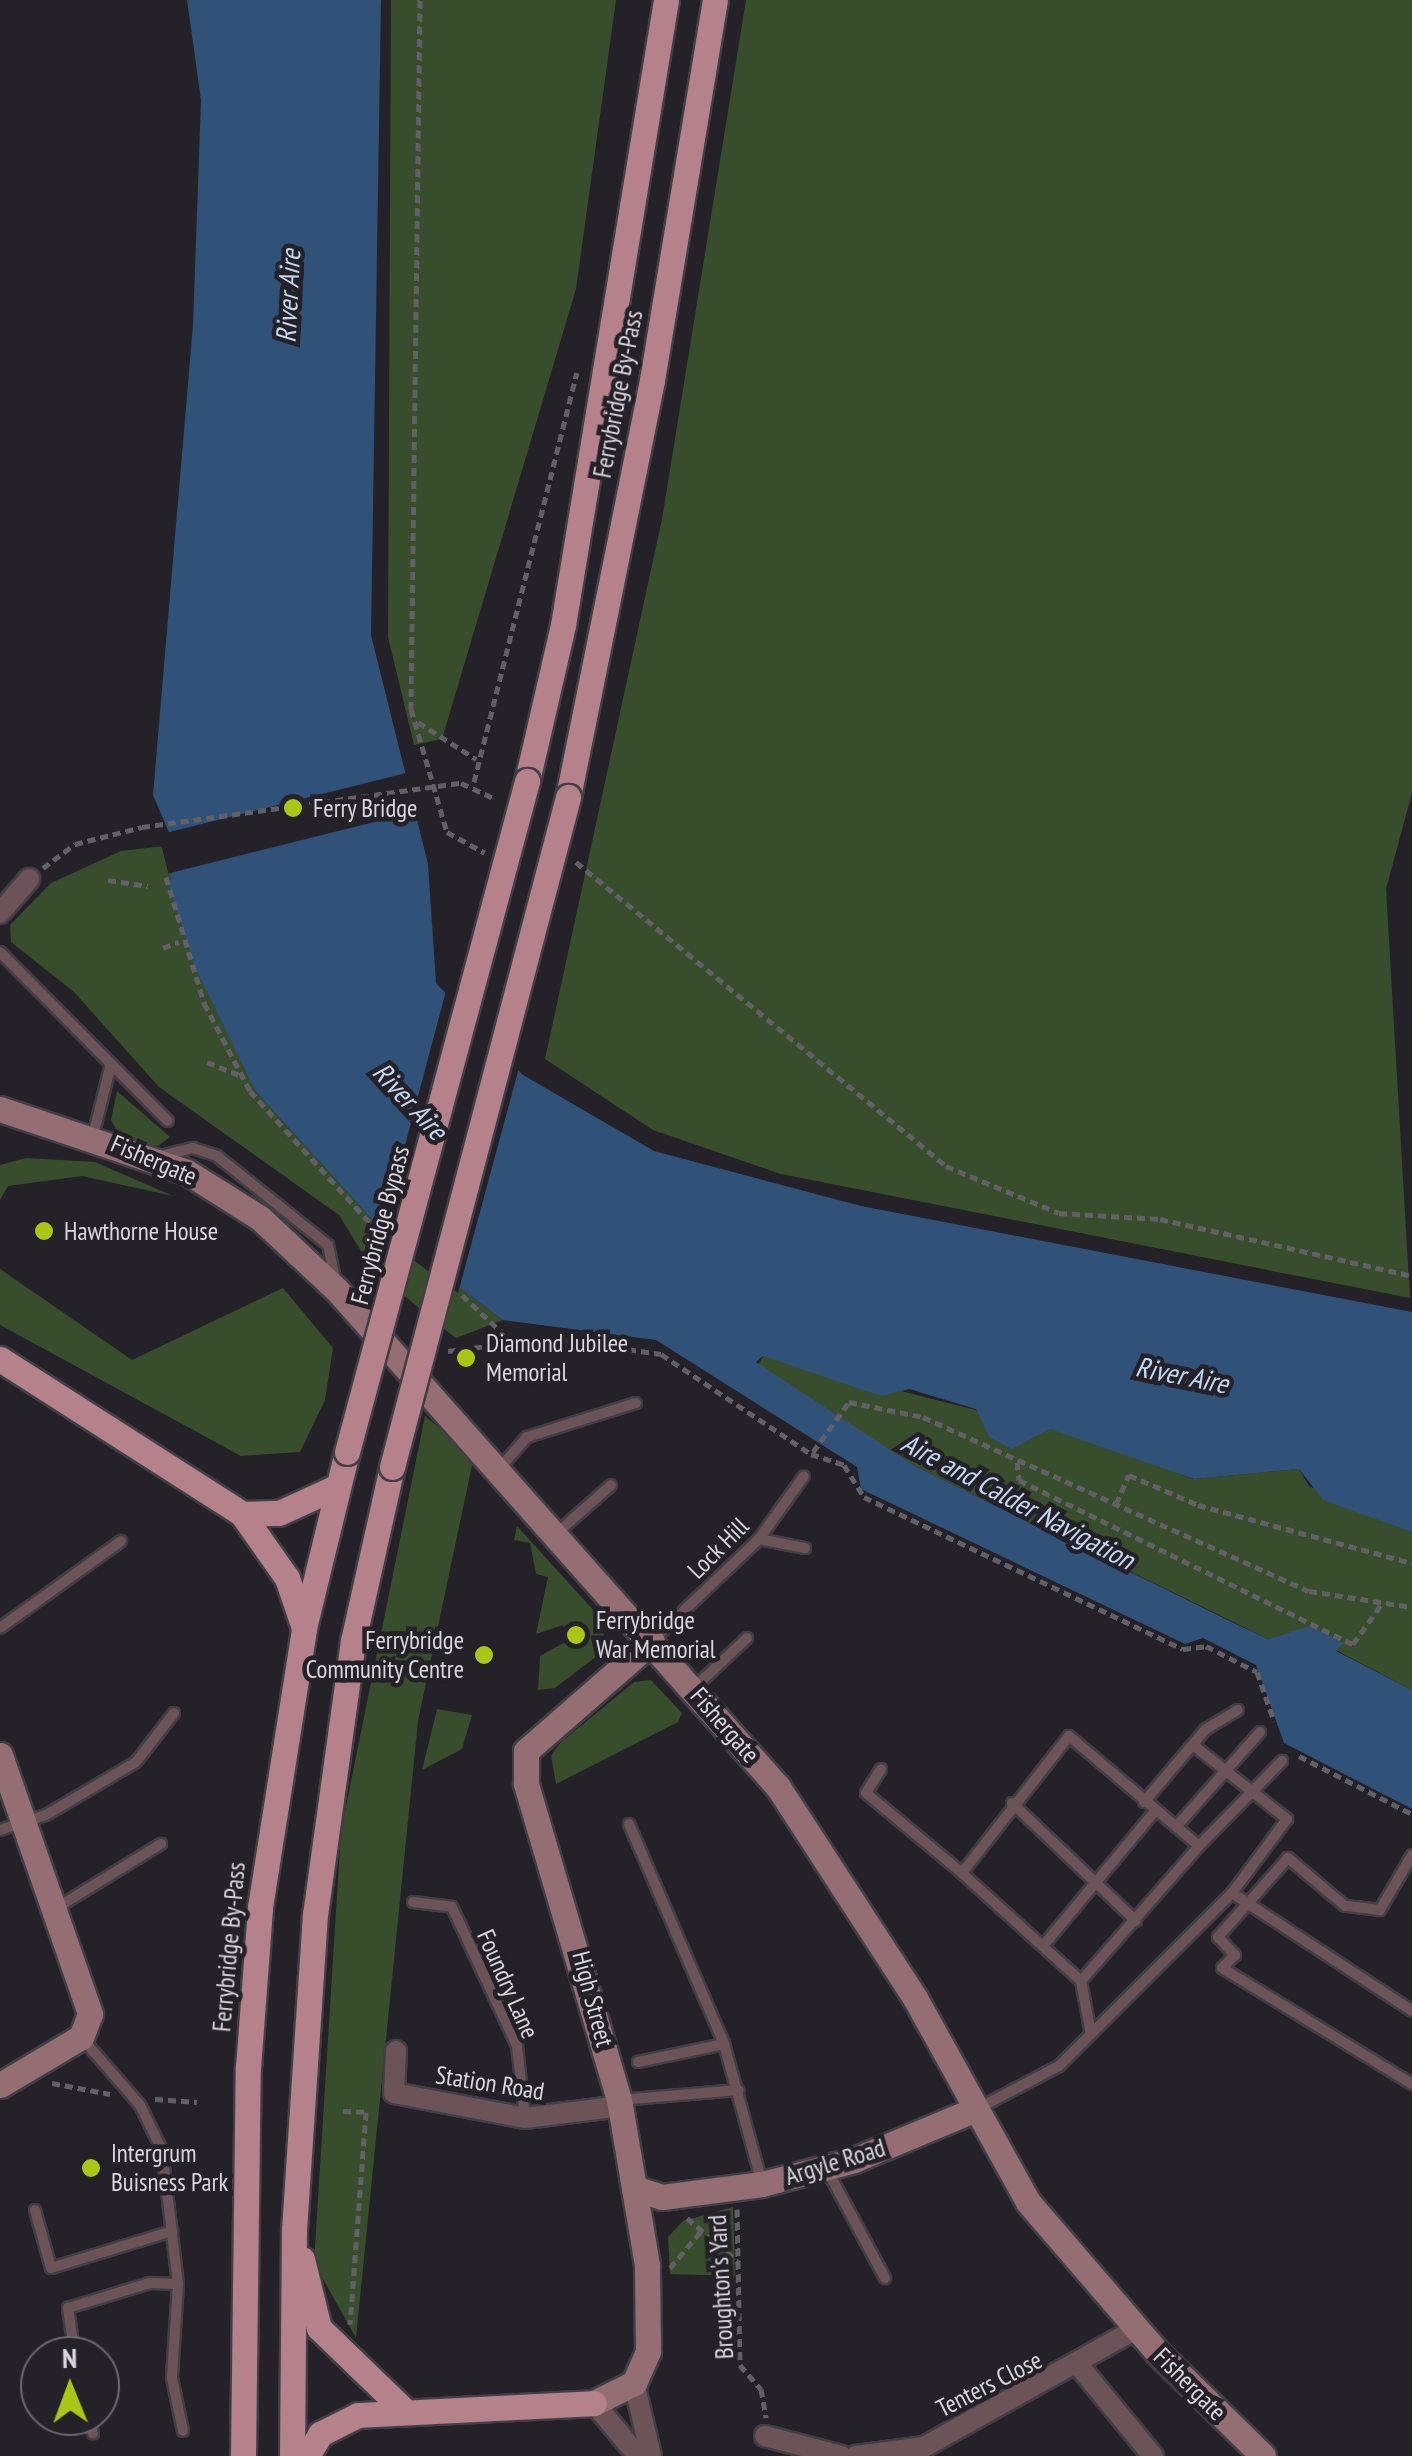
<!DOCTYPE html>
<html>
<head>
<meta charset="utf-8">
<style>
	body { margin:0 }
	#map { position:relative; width:1412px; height:2456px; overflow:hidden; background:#242129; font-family:"PT Sans Narrow",sans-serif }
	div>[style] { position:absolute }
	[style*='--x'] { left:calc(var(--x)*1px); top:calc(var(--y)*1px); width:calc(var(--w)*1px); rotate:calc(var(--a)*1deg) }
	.green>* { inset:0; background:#384d2b }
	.water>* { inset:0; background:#305178 }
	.pier>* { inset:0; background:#242129; transform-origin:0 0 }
	.path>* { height:5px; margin-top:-2.5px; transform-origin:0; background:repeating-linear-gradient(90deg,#625f67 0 8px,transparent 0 13px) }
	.roads { filter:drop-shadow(2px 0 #413e46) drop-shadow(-2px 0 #413e46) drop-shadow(0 2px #413e46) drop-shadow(0 -2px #413e46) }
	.lane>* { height:10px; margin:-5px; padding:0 5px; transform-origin:5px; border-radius:5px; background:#6c5357 }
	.street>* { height:20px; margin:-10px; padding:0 10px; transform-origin:10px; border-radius:10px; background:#6c5357 }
	.secondary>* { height:25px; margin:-12.5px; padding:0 12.5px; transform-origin:12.5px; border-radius:12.5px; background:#956e74 }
	.primary>* { height:25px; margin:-12.5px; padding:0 12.5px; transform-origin:12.5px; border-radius:12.5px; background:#b5828b }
	.path-bridge>* { height:5px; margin-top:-2.5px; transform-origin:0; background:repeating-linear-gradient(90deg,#625f67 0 8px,transparent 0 13px) }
	.bridges { filter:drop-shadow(2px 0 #413e46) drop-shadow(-2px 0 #413e46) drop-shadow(0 2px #413e46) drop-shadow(0 -2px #413e46) }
	.primary-bridge>* { height:25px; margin:-12.5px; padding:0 12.5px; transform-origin:12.5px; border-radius:12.5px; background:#b5828b }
	.dots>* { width:28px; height:28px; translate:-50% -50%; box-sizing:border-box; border:5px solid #242129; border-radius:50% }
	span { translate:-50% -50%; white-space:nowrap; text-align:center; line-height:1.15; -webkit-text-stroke:9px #242129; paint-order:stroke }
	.street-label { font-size:25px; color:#d9d7dd }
	.poi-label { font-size:25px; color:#d9d7dd }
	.left { translate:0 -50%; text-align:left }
	.right { translate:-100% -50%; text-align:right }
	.water-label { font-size:28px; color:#c3d9f2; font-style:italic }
	.north { position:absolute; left:20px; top:2336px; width:100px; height:100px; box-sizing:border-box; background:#242129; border:2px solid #6c6a71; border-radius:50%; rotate:359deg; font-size:28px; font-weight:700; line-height:40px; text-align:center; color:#d9d7dd }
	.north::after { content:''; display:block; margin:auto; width:35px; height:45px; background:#aac717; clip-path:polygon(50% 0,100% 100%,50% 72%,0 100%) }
</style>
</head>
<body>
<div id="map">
	<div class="green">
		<i style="clip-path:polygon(391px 0,616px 0,576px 289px,442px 739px,414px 745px,388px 637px)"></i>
		<i style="clip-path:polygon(746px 0,1412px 0,1412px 793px,1386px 889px,1410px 1298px,781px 1174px,653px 1130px,545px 1059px,662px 519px)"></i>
		<i style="clip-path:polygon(164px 846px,176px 849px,169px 886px,256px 1092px,382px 1230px,503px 1320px,456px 1338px,448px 1332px,372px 1269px,339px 1215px,159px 1087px,74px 992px,11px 942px,10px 925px,51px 883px,121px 851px)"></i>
		<i style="clip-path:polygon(117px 1091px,170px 1137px,154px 1149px,119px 1135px,111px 1120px)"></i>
		<i style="clip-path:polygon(26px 1158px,95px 1162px,173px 1196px,82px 1176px,8px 1186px,0 1200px,0 1165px)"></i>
		<i style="clip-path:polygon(0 1269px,132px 1360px,283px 1288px,333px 1348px,325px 1400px,300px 1452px,241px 1456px,0 1325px)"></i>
		<i style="clip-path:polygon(763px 1356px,976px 1410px,1025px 1442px,1050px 1429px,1072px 1433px,1193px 1479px,1299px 1469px,1309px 1486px,1412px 1532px,1412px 1690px,1336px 1650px,1342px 1644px,1292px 1632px,1268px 1639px,915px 1466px,758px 1366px)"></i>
		<i style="clip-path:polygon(425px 1416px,474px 1456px,418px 1721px,356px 2338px,314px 2263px,341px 1831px)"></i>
		<i style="clip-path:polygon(517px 1526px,605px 1623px,602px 1652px,555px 1688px,538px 1690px,540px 1656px,569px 1640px,563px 1625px,536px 1634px,548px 1577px,536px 1574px,530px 1543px,514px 1540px)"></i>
		<i style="clip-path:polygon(651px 1680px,682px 1713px,678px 1722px,556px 1784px,551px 1756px,560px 1743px,634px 1682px)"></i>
		<i style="clip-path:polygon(437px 1709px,472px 1715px,462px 1749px,422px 1770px)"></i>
		<i style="clip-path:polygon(733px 2207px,735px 2276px,670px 2274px,668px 2237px,683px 2221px)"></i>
	</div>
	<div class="water">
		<i style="clip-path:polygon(187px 0,381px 0,371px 635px,428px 864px,436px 983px,523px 1075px,654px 1151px,861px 1206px,1412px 1312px,1412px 1532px,1323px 1500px,1299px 1469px,1194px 1479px,1050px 1429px,1012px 1449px,989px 1437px,976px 1409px,909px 1389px,881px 1396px,763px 1356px,756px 1362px,915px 1466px,1240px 1626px,1268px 1639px,1310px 1626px,1343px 1643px,1336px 1651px,1412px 1690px,1412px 1809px,1284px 1743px,1256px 1665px,1203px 1638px,1185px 1644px,861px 1489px,857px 1467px,656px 1340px,503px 1320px,382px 1230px,256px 1092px,195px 967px,169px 886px,176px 849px,153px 795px,193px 325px,201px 100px)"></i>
	</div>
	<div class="pier">
		<i style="left:410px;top:772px;width:40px;height:259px;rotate:76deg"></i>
		<i style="clip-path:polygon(447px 987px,520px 1064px,458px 1293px,381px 1236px)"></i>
	</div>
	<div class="path">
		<i style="--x:420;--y:0;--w:709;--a:90.73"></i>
		<i style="--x:411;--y:709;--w:128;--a:73.7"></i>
		<i style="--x:447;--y:832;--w:43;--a:28.9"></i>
		<i style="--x:418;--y:722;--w:69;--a:32.5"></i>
		<i style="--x:474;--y:782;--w:422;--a:-75.9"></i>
		<i style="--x:461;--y:783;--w:38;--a:25"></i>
		<i style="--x:576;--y:862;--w:479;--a:39.4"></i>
		<i style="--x:946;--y:1166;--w:122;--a:22.6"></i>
		<i style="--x:1059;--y:1213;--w:101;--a:3.4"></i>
		<i style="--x:1160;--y:1219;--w:258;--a:12.7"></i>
		<i style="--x:43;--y:868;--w:40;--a:-37"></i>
		<i style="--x:75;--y:844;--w:69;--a:-14.2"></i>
		<i style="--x:166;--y:877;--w:132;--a:73.2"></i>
		<i style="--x:204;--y:1003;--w:99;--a:62.4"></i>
		<i style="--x:250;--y:1091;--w:195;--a:47.7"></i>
		<i style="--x:108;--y:880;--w:40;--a:8.5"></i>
		<i style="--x:163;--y:948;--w:17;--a:-21"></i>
		<i style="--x:207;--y:1062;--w:37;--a:22"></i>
		<i style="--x:462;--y:1295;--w:69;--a:43.2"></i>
		<i style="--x:448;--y:1351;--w:104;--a:-7.2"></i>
		<i style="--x:551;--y:1338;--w:111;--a:8.3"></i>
		<i style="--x:661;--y:1354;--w:180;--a:33.7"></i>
		<i style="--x:811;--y:1454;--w:35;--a:18"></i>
		<i style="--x:844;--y:1465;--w:38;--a:58"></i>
		<i style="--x:864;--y:1497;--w:353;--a:25.5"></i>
		<i style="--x:1183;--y:1649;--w:23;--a:-7"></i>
		<i style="--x:1206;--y:1646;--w:57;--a:27"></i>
		<i style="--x:1257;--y:1672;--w:52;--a:70.9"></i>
		<i style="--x:813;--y:1452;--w:62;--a:-54.2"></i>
		<i style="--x:849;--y:1402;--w:76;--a:11.5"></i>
		<i style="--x:923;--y:1417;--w:423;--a:24.3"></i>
		<i style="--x:1309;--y:1591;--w:104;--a:8.8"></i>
		<i style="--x:1017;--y:1462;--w:18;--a:84"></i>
		<i style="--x:1019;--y:1480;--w:372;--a:26.2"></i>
		<i style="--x:1353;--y:1644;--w:52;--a:-54.5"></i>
		<i style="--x:1116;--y:1504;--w:32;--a:-66"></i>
		<i style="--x:1129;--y:1475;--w:75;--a:23.5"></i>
		<i style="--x:1198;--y:1505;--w:222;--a:15.2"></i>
		<i style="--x:1299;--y:1756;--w:127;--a:27.2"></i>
		<i style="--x:52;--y:2083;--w:59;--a:10.7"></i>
		<i style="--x:155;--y:2099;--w:42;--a:4.1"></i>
		<i style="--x:343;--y:2111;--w:23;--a:2"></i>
		<i style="--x:366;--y:2112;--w:213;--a:94.3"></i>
		<i style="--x:737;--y:2209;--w:156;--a:88.9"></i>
		<i style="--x:740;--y:2365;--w:32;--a:49"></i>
		<i style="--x:761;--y:2389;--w:29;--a:80"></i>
		<i style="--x:687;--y:2218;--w:69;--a:40.9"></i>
		<i style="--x:670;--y:2268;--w:48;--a:-50"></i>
	</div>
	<div class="roads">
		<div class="lane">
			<i style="--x:0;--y:952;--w:238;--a:45.2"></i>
			<i style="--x:93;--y:1136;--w:74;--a:-76"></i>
			<i style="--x:160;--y:1156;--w:34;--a:-14"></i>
			<i style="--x:193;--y:1148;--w:25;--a:18"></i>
			<i style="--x:217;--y:1156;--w:142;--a:38.7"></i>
			<i style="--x:328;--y:1245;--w:44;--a:78.2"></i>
			<i style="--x:499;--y:1469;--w:43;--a:-48.8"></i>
			<i style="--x:527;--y:1437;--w:114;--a:-17.3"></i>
			<i style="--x:557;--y:1533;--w:72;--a:-41.6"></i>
			<i style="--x:759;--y:1539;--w:47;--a:11.1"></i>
			<i style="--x:0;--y:1628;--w:149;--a:-35.7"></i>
			<i style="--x:653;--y:1640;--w:146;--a:-43.6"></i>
			<i style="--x:759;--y:1539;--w:77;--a:-54.5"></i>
			<i style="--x:694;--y:1688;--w:73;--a:-43.3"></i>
			<i style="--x:1193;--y:1745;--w:120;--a:38.2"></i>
			<i style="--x:1287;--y:1819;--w:92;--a:126.6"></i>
			<i style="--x:881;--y:1769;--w:28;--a:122"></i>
			<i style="--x:866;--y:1793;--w:125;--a:39.8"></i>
			<i style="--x:1144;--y:1802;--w:96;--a:-49.7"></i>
			<i style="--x:1206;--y:1729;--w:37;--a:-31"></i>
			<i style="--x:1012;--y:1803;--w:171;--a:43.6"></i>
			<i style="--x:629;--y:1824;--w:240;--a:66.6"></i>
			<i style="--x:724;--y:2044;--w:144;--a:74.7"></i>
			<i style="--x:1176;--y:1827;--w:127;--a:-48.5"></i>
			<i style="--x:0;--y:1830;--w:48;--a:-18.1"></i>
			<i style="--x:46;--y:1815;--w:104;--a:-30.5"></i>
			<i style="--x:136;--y:1762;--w:62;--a:-52.2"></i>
			<i style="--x:1199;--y:1846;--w:119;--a:-45.7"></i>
			<i style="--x:1412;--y:1855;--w:64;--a:120.2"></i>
			<i style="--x:1380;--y:1910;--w:35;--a:-173"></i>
			<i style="--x:1345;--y:1906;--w:75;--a:-139.9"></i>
			<i style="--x:1288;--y:1858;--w:106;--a:131.5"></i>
			<i style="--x:1218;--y:1937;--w:25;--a:47"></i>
			<i style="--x:1235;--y:1955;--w:18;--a:135"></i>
			<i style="--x:1222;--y:1968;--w:223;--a:31.4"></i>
			<i style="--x:413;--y:1902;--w:39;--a:7"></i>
			<i style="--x:452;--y:1907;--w:153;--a:64.9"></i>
			<i style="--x:517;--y:2046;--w:72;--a:83.7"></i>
			<i style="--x:58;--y:1907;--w:121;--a:-31.5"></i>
			<i style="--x:1043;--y:1946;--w:175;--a:-50.3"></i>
			<i style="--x:1081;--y:1981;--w:161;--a:-137.8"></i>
			<i style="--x:962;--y:1873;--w:174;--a:-52"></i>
			<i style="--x:1069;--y:1736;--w:170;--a:40.2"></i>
			<i style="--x:1199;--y:1846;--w:179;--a:131.2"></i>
			<i style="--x:1081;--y:1981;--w:54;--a:79.3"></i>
			<i style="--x:81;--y:2037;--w:90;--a:49.1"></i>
			<i style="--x:140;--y:2105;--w:50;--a:63.9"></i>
			<i style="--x:162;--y:2150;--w:135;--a:83.2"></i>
			<i style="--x:178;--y:2284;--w:94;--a:93.7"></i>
			<i style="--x:172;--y:2378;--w:54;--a:78.3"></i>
			<i style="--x:638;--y:2062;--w:88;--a:-11.8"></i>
			<i style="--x:620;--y:2100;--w:119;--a:-4.8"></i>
			<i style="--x:977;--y:2109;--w:93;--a:-27.7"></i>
			<i style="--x:1059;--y:2066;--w:245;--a:-45"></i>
			<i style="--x:1232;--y:1893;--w:215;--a:33.2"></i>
			<i style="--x:826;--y:2168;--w:125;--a:61.8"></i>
			<i style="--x:35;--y:2210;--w:60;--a:74.6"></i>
			<i style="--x:51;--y:2268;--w:127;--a:-16.9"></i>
			<i style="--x:75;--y:2356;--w:49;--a:-98.3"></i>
			<i style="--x:68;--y:2308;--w:86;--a:-17"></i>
			<i style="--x:150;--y:2283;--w:28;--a:2"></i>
			<i style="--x:89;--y:2416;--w:18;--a:77"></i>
		</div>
		<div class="street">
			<i style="--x:0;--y:913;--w:45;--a:-49.5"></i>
			<i style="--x:396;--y:2051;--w:42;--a:92.7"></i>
			<i style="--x:394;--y:2093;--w:133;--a:10.8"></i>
			<i style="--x:525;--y:2118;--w:97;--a:-7.1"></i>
			<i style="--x:1079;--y:2366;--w:117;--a:50.6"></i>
			<i style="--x:634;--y:2383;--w:75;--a:76.9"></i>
			<i style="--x:594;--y:2403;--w:69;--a:50.3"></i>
			<i style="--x:765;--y:2436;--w:79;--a:14.7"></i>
			<i style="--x:856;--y:2456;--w:69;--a:-7.5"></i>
			<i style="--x:924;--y:2447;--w:243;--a:-29.1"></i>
		</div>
		<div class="secondary">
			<i style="--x:0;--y:1109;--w:197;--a:18.6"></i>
			<i style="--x:187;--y:1172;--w:86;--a:32.2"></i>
			<i style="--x:260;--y:1218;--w:104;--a:43.1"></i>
			<i style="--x:336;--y:1289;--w:666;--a:48.41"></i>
			<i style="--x:778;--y:1787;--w:252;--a:57"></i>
			<i style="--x:915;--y:1998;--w:233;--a:61"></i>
			<i style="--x:1028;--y:2202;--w:199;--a:49.3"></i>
			<i style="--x:1158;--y:2353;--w:147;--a:44.4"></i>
			<i style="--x:0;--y:1755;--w:274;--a:70.8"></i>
			<i style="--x:90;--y:2014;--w:25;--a:111"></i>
			<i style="--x:81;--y:2037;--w:94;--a:149.3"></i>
			<i style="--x:634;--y:2188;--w:29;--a:18"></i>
			<i style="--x:662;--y:2197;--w:101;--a:-7.4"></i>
			<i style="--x:762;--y:2184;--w:95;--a:-14.6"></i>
			<i style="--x:854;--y:2160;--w:132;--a:-22.7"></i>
			<i style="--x:594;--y:2403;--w:45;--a:-26.6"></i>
			<i style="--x:634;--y:2383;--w:35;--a:-66"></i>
			<i style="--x:648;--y:2351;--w:86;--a:-90.7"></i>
			<i style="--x:647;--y:2265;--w:167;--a:-99.6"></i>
			<i style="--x:619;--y:2100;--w:330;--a:-106.4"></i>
			<i style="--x:526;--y:1783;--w:32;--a:-90"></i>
			<i style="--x:526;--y:1751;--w:167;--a:-41.1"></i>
		</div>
		<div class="primary">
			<i style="--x:527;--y:781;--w:160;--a:-77"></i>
			<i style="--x:563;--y:625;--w:633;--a:-80.64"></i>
			<i style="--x:568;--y:797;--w:425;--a:-78.6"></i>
			<i style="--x:652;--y:380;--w:385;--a:-80.6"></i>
			<i style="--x:0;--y:1359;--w:287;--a:32.6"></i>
			<i style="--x:242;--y:1514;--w:78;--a:54.9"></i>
			<i style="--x:287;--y:1578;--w:53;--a:71.2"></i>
			<i style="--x:242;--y:1514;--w:37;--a:-2"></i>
			<i style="--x:279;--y:1513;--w:63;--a:-24.5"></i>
			<i style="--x:302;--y:2259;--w:71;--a:76.2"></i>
			<i style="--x:319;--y:2328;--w:118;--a:44"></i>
			<i style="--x:243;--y:2456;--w:388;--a:-89.3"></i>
			<i style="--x:248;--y:2068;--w:161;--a:-85.7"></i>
			<i style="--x:260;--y:1907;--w:282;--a:-81"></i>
			<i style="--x:304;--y:1628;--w:181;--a:-76.3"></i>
			<i style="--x:292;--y:2456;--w:226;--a:-89.5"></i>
			<i style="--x:294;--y:2230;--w:316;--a:-86.2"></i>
			<i style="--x:315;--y:1915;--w:277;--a:-82.1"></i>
			<i style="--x:353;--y:1641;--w:178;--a:-77.4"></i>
			<i style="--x:307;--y:2456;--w:26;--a:-59"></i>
			<i style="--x:320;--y:2434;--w:42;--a:-26.6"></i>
			<i style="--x:358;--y:2415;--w:236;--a:-2.9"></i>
		</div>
	</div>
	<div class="path-bridge">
		<i style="--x:142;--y:827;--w:322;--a:-7.9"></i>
	</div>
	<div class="bridges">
		<div class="primary-bridge">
			<i style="--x:347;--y:1452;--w:695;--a:-74.98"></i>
			<i style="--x:392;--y:1467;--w:693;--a:-75.28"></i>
		</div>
	</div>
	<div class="dots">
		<i style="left:293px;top:808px;background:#aac717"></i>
		<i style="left:44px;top:1231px;background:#aac717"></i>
		<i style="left:466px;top:1358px;background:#aac717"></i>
		<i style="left:576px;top:1635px;background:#aac717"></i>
		<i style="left:484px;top:1655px;background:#aac717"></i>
		<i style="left:91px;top:2168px;background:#aac717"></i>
	</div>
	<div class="street-label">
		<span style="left:618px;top:394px;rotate:-79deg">Ferrybridge By-Pass</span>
		<span style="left:154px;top:1160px;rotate:23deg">Fishergate</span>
		<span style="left:380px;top:1225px;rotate:-75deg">Ferrybridge Bypass</span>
		<span style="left:718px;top:1548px;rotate:-45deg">Lock Hill</span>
		<span style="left:725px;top:1725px;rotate:49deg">Fishergate</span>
		<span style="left:229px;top:1947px;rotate:-85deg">Ferrybridge By-Pass</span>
		<span style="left:508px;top:1984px;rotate:66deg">Foundry Lane</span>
		<span style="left:593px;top:1999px;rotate:75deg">High Street</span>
		<span style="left:490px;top:2083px;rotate:9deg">Station Road</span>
		<span style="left:835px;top:2162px;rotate:-17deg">Argyle Road</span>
		<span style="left:721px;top:2287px;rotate:-93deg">Broughton's Yard</span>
		<span style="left:989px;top:2384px;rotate:-27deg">Tenters Close</span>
		<span style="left:1190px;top:2384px;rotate:45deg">Fishergate</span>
	</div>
	<div class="poi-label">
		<span class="left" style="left:313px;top:808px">Ferry Bridge</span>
		<span class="left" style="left:64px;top:1231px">Hawthorne House</span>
		<span class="left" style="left:486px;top:1358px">Diamond Jubilee<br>Memorial</span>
		<span class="left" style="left:596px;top:1635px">Ferrybridge<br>War Memorial</span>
		<span class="right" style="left:464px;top:1655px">Ferrybridge<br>Community Centre</span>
		<span class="left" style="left:111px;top:2168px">Intergrum<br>Buisness Park</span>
	</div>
	<div class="water-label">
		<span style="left:288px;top:296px;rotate:-87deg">River Aire</span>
		<span style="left:410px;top:1101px;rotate:47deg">River Aire</span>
		<span style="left:1182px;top:1375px;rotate:11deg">River Aire</span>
		<span style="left:1018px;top:1501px;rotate:28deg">Aire and Calder Navigation</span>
	</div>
	<div class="north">N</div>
</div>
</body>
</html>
